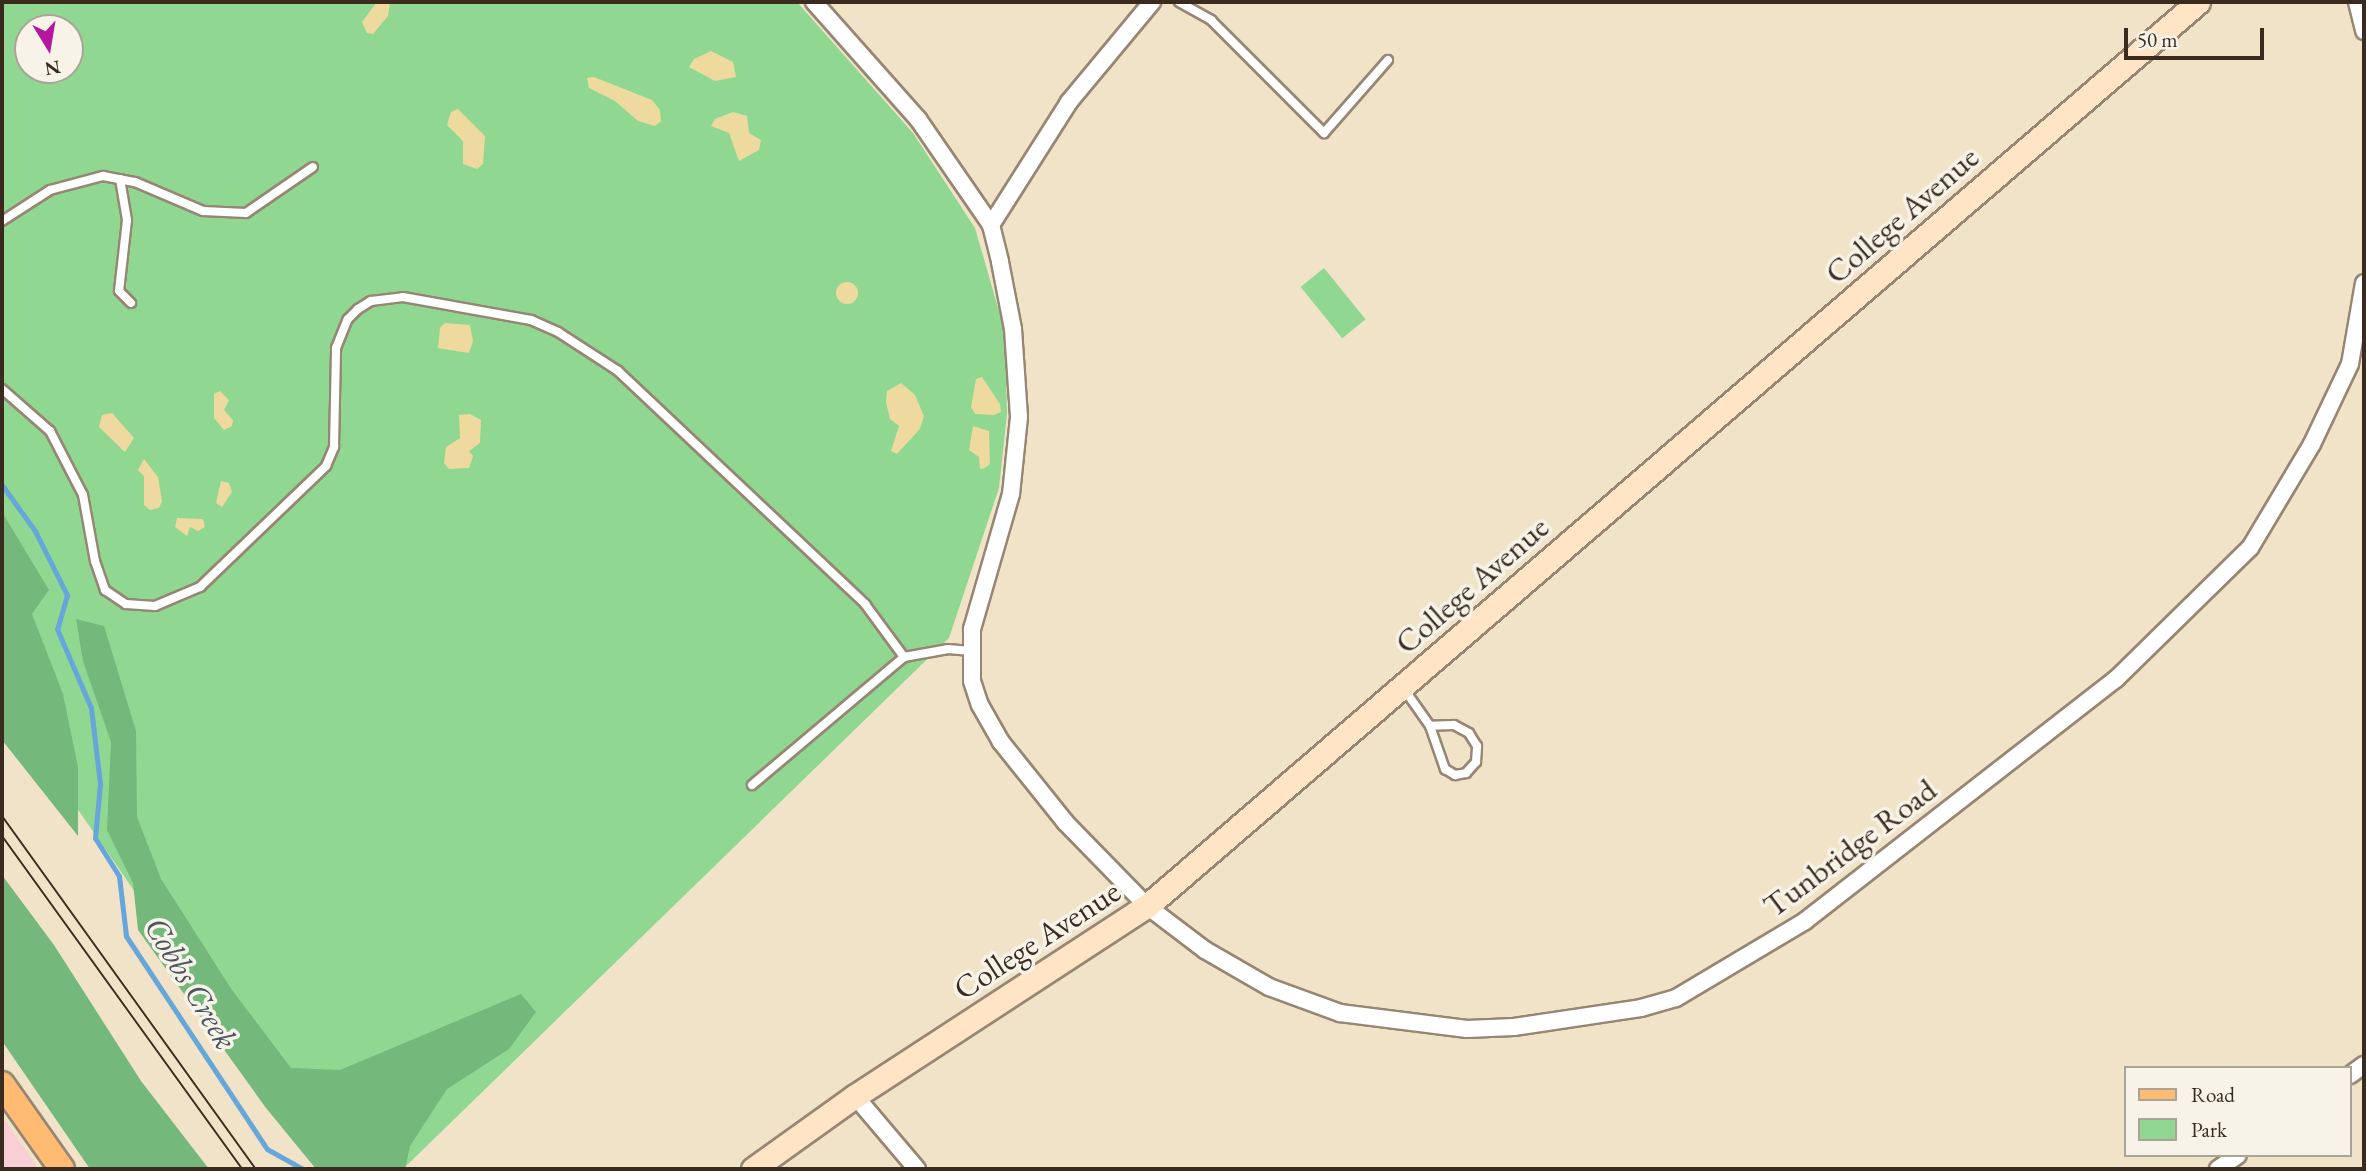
<!DOCTYPE html>
<html>
<head>
<meta charset="utf-8">
<style>
	body { margin:0 }
	#map { position:relative; width:2366px; height:1171px; overflow:hidden; background:#f1e3c8; font-family:"EB Garamond",serif }
	div>[style] { position:absolute }
	[style*='--x'] { left:calc(var(--x)*1px); top:calc(var(--y)*1px); width:calc(var(--w)*1px); rotate:calc(var(--a)*1deg) }
	.built>* { inset:0; background:#f7cfd4 }
	.green>* { inset:0; background:#90d791; transform-origin:0 0 }
	.forest>* { inset:0; background:#74b87b }
	.sand>* { inset:0; background:#eeda9e }
	.round { border-radius:50% }
	.stream>* { height:5px; margin:-2.5px; padding:0 2.5px; transform-origin:2.5px; border-radius:2.5px; background:#67a6da }
	.roads { filter:drop-shadow(2px 0 #968673) drop-shadow(-2px 0 #968673) drop-shadow(0 2px #968673) drop-shadow(0 -2px #968673) }
	.service>* { height:8px; margin:-4px; padding:0 4px; transform-origin:4px; border-radius:4px; background:#fff }
	.minor>* { height:16px; margin:-8px; padding:0 8px; transform-origin:8px; border-radius:8px; background:#fff }
	.secondary>* { height:23px; margin:-11.5px; padding:0 11.5px; transform-origin:11.5px; border-radius:11.5px; background:#ffe4c6 }
	.primary>* { height:24px; margin:-12px; padding:0 12px; transform-origin:12px; border-radius:12px; background:#ffbb71 }
	.tram>* { height:2px; margin:-1px; padding:0 1px; transform-origin:1px; border-radius:1px; background:#3b2a1e }
	span { translate:-50% -50%; white-space:nowrap; text-align:center; line-height:1.15; -webkit-text-stroke:7px #f7f3e8; paint-order:stroke }
	.street-label { font-size:32px; color:#3b2a1e }
	.water-label { font-size:33px; color:#4a5560; font-style:italic }
	.frame { position:absolute; inset:0; border:4px solid #3b2a1e; pointer-events:none }
	.legend { position:absolute; left:2124px; top:1066px; width:228px; height:91px; box-sizing:border-box; background:#f7f3e8; border:2px solid #aca397; margin:0; padding:9px 12px; list-style:none; font-size:21px; color:#3b2a1e }
	.legend li { display:flex; align-items:center; gap:14px; height:35px }
	.legend b { width:35px; border:2px solid #aca397 }
	.north { position:absolute; left:14px; top:14px; width:70px; height:70px; box-sizing:border-box; background:#f7f3e8; border:2px solid #aca397; border-radius:50%; rotate:169deg; font-size:19px; font-weight:700; line-height:28px; text-align:center; color:#3b2a1e }
	.north::after { content:''; display:block; margin:auto; width:24px; height:32px; background:#b5179e; clip-path:polygon(50% 0,100% 100%,50% 72%,0 100%) }
	.scale { position:absolute; left:2124px; top:28px; width:140px; height:32px; box-sizing:border-box; border:4px solid #3b2a1e; border-top:0; padding-left:9px; font-size:21px; line-height:24px; white-space:nowrap; color:#3b2a1e; -webkit-text-stroke:5px #f7f3e8; paint-order:stroke }
</style>
</head>
<body>
<div id="map">
	<div class="built">
		<i style="clip-path:polygon(2px 1116px,39px 1169px,2px 1169px)"></i>
	</div>
	<div class="green">
		<i style="clip-path:polygon(evenodd,2px 2px,797px 2px,913px 133px,975px 228px,1005px 332px,1007px 414px,999px 488px,949px 638px,403px 1169px,327px 1169px,2px 700px,2px 2px,28px 28px,70px 28px,70px 70px,28px 70px,28px 28px)"></i>
		<i style="left:1324px;top:268px;width:66px;height:30px;rotate:51deg"></i>
	</div>
	<div class="forest">
		<i style="clip-path:polygon(2px 512px,49px 590px,32px 614px,63px 694px,78px 767px,78px 836px,2px 740px)"></i>
		<i style="clip-path:polygon(76px 619px,104px 626px,136px 731px,137px 817px,161px 879px,232px 990px,291px 1068px,340px 1070px,521px 994px,536px 1012px,509px 1049px,447px 1089px,410px 1146px,405px 1169px,316px 1169px,266px 1108px,138px 930px,133px 883px,107px 830px,111px 742px,83px 661px)"></i>
		<i style="clip-path:polygon(2px 875px,54px 945px,141px 1081px,209px 1169px,90px 1169px,2px 1041px)"></i>
	</div>
	<div class="sand">
		<i style="clip-path:polygon(377px 2px,390px 2px,388px 16px,373px 34px,367px 33px,362px 22px)"></i>
		<i style="clip-path:polygon(711px 51px,733px 62px,736px 77px,715px 81px,689px 67px,694px 59px)"></i>
		<i style="clip-path:polygon(594px 77px,652px 100px,660px 110px,661px 121px,655px 126px,638px 121px,615px 101px,589px 88px,587px 78px)"></i>
		<i style="clip-path:polygon(458px 109px,485px 136px,483px 164px,477px 169px,463px 164px,463px 141px,447px 125px,451px 112px)"></i>
		<i style="clip-path:polygon(733px 112px,747px 116px,749px 133px,761px 140px,759px 150px,739px 161px,729px 133px,711px 126px,715px 119px)"></i>
		<i class="round" style="left:836px;top:282px;width:22px;height:22px"></i>
		<i style="clip-path:polygon(445px 323px,470px 325px,473px 341px,469px 353px,438px 348px,440px 328px)"></i>
		<i style="clip-path:polygon(982px 377px,1000px 404px,1001px 412px,994px 415px,975px 414px,971px 407px,976px 379px)"></i>
		<i style="clip-path:polygon(901px 383px,915px 395px,924px 416px,920px 429px,897px 454px,891px 451px,899px 426px,890px 419px,886px 402px,887px 391px)"></i>
		<i style="clip-path:polygon(220px 391px,229px 400px,224px 410px,233px 420px,232px 426px,224px 430px,214px 418px,214px 394px)"></i>
		<i style="clip-path:polygon(112px 413px,134px 438px,125px 452px,99px 427px,102px 415px)"></i>
		<i style="clip-path:polygon(470px 414px,481px 420px,480px 443px,469px 451px,473px 456px,469px 468px,449px 469px,444px 463px,446px 447px,460px 438px,459px 415px)"></i>
		<i style="clip-path:polygon(973px 426px,989px 431px,990px 464px,985px 468px,980px 469px,979px 457px,969px 450px)"></i>
		<i style="clip-path:polygon(144px 459px,158px 477px,162px 501px,159px 508px,150px 510px,144px 505px,144px 476px,138px 470px)"></i>
		<i style="clip-path:polygon(221px 481px,229px 483px,232px 492px,222px 507px,216px 503px)"></i>
		<i style="clip-path:polygon(177px 518px,203px 519px,205px 527px,198px 531px,190px 527px,187px 536px,175px 527px)"></i>
	</div>
	<div class="stream">
		<i style="--x:2;--y:485;--w:57;--a:54.3"></i>
		<i style="--x:35;--y:531;--w:72;--a:63.4"></i>
		<i style="--x:67;--y:595;--w:35;--a:106"></i>
		<i style="--x:57;--y:629;--w:86;--a:66.7"></i>
		<i style="--x:91;--y:708;--w:77;--a:83.2"></i>
		<i style="--x:100;--y:784;--w:54;--a:95.3"></i>
		<i style="--x:95;--y:838;--w:45;--a:57.7"></i>
		<i style="--x:119;--y:876;--w:60;--a:83.3"></i>
		<i style="--x:126;--y:936;--w:255;--a:56.5"></i>
		<i style="--x:267;--y:1149;--w:41;--a:29.1"></i>
	</div>
	<div class="roads">
		<div class="service">
			<i style="--x:1179;--y:2;--w:37;--a:29"></i>
			<i style="--x:1211;--y:20;--w:160;--a:45"></i>
			<i style="--x:1324;--y:133;--w:97;--a:-48.8"></i>
			<i style="--x:120;--y:179;--w:42;--a:80.3"></i>
			<i style="--x:127;--y:220;--w:71;--a:96.4"></i>
			<i style="--x:119;--y:291;--w:17;--a:45"></i>
			<i style="--x:2;--y:221;--w:57;--a:-32.9"></i>
			<i style="--x:50;--y:190;--w:55;--a:-14.8"></i>
			<i style="--x:103;--y:176;--w:33;--a:11"></i>
			<i style="--x:135;--y:182;--w:74;--a:23.1"></i>
			<i style="--x:203;--y:211;--w:43;--a:2.7"></i>
			<i style="--x:246;--y:213;--w:81;--a:-34.5"></i>
			<i style="--x:2;--y:389;--w:64;--a:41.2"></i>
			<i style="--x:50;--y:431;--w:72;--a:62.7"></i>
			<i style="--x:83;--y:495;--w:67;--a:79.7"></i>
			<i style="--x:95;--y:561;--w:31;--a:71"></i>
			<i style="--x:105;--y:590;--w:25;--a:34"></i>
			<i style="--x:126;--y:604;--w:29;--a:4"></i>
			<i style="--x:155;--y:606;--w:49;--a:-22.9"></i>
			<i style="--x:200;--y:587;--w:175;--a:-43.8"></i>
			<i style="--x:326;--y:466;--w:21;--a:-67"></i>
			<i style="--x:334;--y:447;--w:99;--a:-88.8"></i>
			<i style="--x:336;--y:348;--w:31;--a:-68"></i>
			<i style="--x:348;--y:319;--w:14;--a:-45"></i>
			<i style="--x:358;--y:309;--w:15;--a:-32"></i>
			<i style="--x:371;--y:301;--w:32;--a:-7"></i>
			<i style="--x:403;--y:297;--w:130;--a:10.2"></i>
			<i style="--x:531;--y:320;--w:30;--a:24"></i>
			<i style="--x:558;--y:332;--w:72;--a:33"></i>
			<i style="--x:618;--y:371;--w:340;--a:43.3"></i>
			<i style="--x:865;--y:604;--w:66;--a:53.7"></i>
			<i style="--x:904;--y:657;--w:45;--a:-10.3"></i>
			<i style="--x:948;--y:649;--w:23;--a:5"></i>
			<i style="--x:1404;--y:689;--w:45;--a:54.9"></i>
			<i style="--x:1430;--y:726;--w:46;--a:70.8"></i>
			<i style="--x:1445;--y:769;--w:12;--a:31"></i>
			<i style="--x:1455;--y:775;--w:11;--a:-10"></i>
			<i style="--x:1466;--y:773;--w:15;--a:-48"></i>
			<i style="--x:1476;--y:762;--w:16;--a:-86"></i>
			<i style="--x:1477;--y:746;--w:15;--a:-122"></i>
			<i style="--x:1469;--y:733;--w:17;--a:-152"></i>
			<i style="--x:1454;--y:725;--w:24;--a:178"></i>
			<i style="--x:752;--y:785;--w:199;--a:-40.1"></i>
		</div>
		<div class="minor">
			<i style="--x:814;--y:2;--w:157;--a:48.4"></i>
			<i style="--x:918;--y:119;--w:129;--a:55.4"></i>
			<i style="--x:991;--y:225;--w:38;--a:76"></i>
			<i style="--x:1000;--y:262;--w:68;--a:79"></i>
			<i style="--x:1013;--y:329;--w:88;--a:86.1"></i>
			<i style="--x:1019;--y:417;--w:77;--a:95.9"></i>
			<i style="--x:1011;--y:494;--w:141;--a:106.1"></i>
			<i style="--x:972;--y:629;--w:52;--a:90"></i>
			<i style="--x:972;--y:681;--w:25;--a:72"></i>
			<i style="--x:980;--y:705;--w:43;--a:60.4"></i>
			<i style="--x:1001;--y:742;--w:102;--a:51.3"></i>
			<i style="--x:1065;--y:822;--w:117;--a:45.7"></i>
			<i style="--x:1147;--y:906;--w:73;--a:37.2"></i>
			<i style="--x:1205;--y:950;--w:74;--a:30"></i>
			<i style="--x:1269;--y:987;--w:76;--a:20.1"></i>
			<i style="--x:1340;--y:1013;--w:128;--a:7.2"></i>
			<i style="--x:1467;--y:1029;--w:47;--a:-2.4"></i>
			<i style="--x:1514;--y:1027;--w:128;--a:-8.5"></i>
			<i style="--x:1641;--y:1008;--w:36;--a:-16"></i>
			<i style="--x:1676;--y:998;--w:150;--a:-30.8"></i>
			<i style="--x:1805;--y:921;--w:394;--a:-37.9"></i>
			<i style="--x:2116;--y:679;--w:187;--a:-44.4"></i>
			<i style="--x:2250;--y:548;--w:121;--a:-59.2"></i>
			<i style="--x:2312;--y:444;--w:89;--a:-64.6"></i>
			<i style="--x:2350;--y:364;--w:82;--a:-80.2"></i>
			<i style="--x:2357;--y:2;--w:30;--a:76"></i>
			<i style="--x:991;--y:225;--w:146;--a:-57.6"></i>
			<i style="--x:1069;--y:102;--w:130;--a:-50.3"></i>
			<i style="--x:2350;--y:1075;--w:17;--a:-36"></i>
			<i style="--x:855;--y:1096;--w:96;--a:49.7"></i>
			<i style="--x:2218;--y:1169;--w:24;--a:-35"></i>
		</div>
		<div class="secondary">
			<i style="--x:753;--y:1169;--w:125;--a:-35.6"></i>
			<i style="--x:855;--y:1096;--w:348;--a:-33.1"></i>
			<i style="--x:1147;--y:906;--w:1386;--a:-40.7"></i>
		</div>
		<div class="primary">
			<i style="--x:2;--y:1084;--w:104;--a:54.8"></i>
		</div>
	</div>
	<div class="tram">
		<i style="--x:2;--y:816;--w:435;--a:54.3"></i>
		<i style="--x:2;--y:836;--w:410;--a:54.2"></i>
	</div>
	<div class="street-label">
		<span style="left:1902px;top:215px;rotate:-41deg">College Avenue</span>
		<span style="left:1472px;top:585px;rotate:-41deg">College Avenue</span>
		<span style="left:1850px;top:848px;rotate:-37deg">Tunbridge Road</span>
		<span style="left:1037px;top:940px;rotate:-33deg">College Avenue</span>
	</div>
	<div class="water-label">
		<span style="left:191px;top:983px;rotate:59deg">Cobbs Creek</span>
	</div>
	<div class="frame"></div>
	<ul class="legend">
	<li><b style="height:9px;background:#ffbb71"></b>Road</li>
	<li><b style="height:19px;background:#90d791"></b>Park</li>
	</ul>
	<div class="north">N</div>
	<div class="scale">50 m</div>
</div>
</body>
</html>
